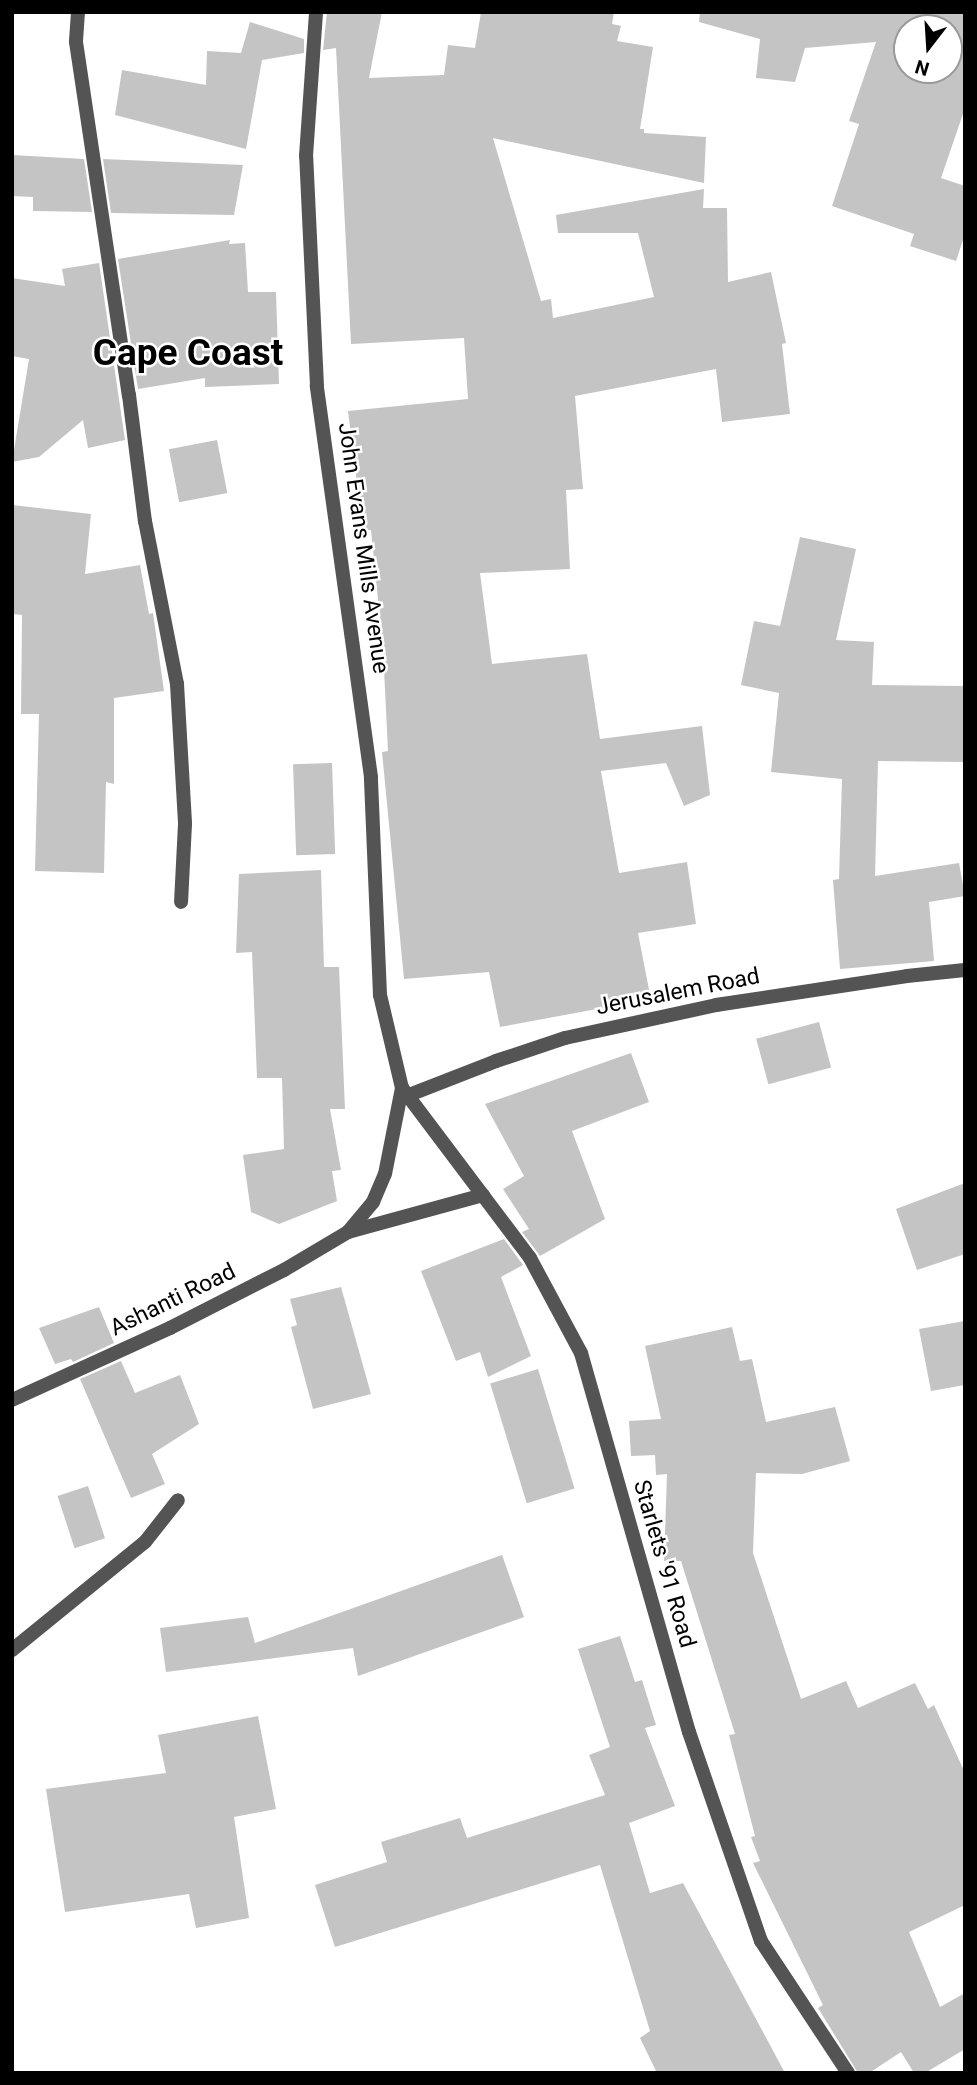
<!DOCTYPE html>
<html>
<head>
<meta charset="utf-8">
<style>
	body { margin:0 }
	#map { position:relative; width:977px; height:2085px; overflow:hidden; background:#fff; font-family:Roboto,sans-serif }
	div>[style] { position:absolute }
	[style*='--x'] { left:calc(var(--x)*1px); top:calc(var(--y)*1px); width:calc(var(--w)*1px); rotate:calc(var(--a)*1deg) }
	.building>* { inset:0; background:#c4c4c4; transform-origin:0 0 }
	.minor>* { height:14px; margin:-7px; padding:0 7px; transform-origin:7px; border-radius:7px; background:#545454 }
	.tertiary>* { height:14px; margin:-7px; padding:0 7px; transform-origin:7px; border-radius:7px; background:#545454 }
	span { translate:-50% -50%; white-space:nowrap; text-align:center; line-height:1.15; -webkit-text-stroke:5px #fff; paint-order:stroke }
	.street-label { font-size:23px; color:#000 }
	.town-label { font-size:37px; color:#000; font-weight:700 }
	.frame { position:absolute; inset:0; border:14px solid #000; pointer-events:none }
	.north { position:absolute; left:893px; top:14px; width:70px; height:70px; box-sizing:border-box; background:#fff; border:2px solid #999; border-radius:50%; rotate:197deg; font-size:19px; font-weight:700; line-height:28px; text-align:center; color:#000 }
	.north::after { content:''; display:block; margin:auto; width:24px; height:32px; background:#000; clip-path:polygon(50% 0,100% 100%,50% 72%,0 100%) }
</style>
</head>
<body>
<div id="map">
	<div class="building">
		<i style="clip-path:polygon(327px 12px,382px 12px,369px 78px,444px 75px,448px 45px,475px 48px,481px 12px,614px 12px,612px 24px,621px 26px,617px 41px,653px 47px,640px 129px,644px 129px,644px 133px,706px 137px,704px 183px,493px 138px,541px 301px,551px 299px,553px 318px,654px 297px,638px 233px,558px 233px,556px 215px,704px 189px,703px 208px,727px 208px,728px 282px,771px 272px,786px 343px,782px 344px,790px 414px,722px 422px,716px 369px,575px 396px,583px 489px,566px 490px,570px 569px,480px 573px,492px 664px,587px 654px,600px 739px,702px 726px,710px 795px,684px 806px,666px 763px,601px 771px,619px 873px,687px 862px,696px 924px,638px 933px,650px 995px,612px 1003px,613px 1006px,500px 1027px,489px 972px,404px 979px,382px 752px,388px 751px,383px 649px,371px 530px,363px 531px,348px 411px,468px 399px,464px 338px,351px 344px,336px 48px,323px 50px)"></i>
		<i style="clip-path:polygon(evenodd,700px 12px,965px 12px,965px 108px,941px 178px,965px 186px,965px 234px,956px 261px,910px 246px,914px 234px,832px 206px,859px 124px,849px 121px,876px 42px,805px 48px,795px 82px,756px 78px,760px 39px,699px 22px,700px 12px,907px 28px,949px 28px,949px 70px,907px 70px,907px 28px)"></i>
		<i style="clip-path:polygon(250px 22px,304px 39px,304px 53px,262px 60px,246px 149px,115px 115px,122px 70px,206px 85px,207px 51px,241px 53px)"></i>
		<i style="clip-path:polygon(12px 155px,84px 159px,92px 212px,33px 211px,33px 197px,12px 196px)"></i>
		<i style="clip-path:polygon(103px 159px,243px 165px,234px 215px,111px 213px)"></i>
		<i style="clip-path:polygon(230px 240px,229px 244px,245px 243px,248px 292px,276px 292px,279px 384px,205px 387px,205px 378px,138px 389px,118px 259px)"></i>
		<i style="clip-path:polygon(99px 263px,125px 440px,88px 448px,83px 420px,39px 457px,12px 462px,29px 359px,12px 356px,12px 278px,65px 286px,62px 269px)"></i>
		<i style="left:217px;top:440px;width:54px;height:49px;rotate:79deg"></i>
		<i style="clip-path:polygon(12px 505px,91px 514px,85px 574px,140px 565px,149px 614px,153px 613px,164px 691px,114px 698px,114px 784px,106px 782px,104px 873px,35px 871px,39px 714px,21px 714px,22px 615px,12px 614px)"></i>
		<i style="clip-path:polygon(800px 537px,856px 549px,836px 640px,874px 642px,872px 685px,965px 686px,965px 762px,878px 761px,875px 876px,959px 863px,965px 896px,929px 902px,934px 961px,840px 969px,833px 880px,839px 879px,842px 779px,771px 772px,779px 693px,741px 685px,754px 621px,780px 626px)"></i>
		<i style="left:332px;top:763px;width:91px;height:39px;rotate:88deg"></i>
		<i style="clip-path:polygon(321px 870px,324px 967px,339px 967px,345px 1109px,330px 1109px,341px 1170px,332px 1171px,337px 1201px,279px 1224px,251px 1212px,243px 1155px,284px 1149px,282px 1078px,257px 1078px,252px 952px,236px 953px,239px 874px)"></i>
		<i style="left:819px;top:1022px;width:47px;height:65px;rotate:75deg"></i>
		<i style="clip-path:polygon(631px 1053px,649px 1102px,572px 1131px,605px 1219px,540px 1256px,522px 1232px,529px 1229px,503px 1189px,524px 1176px,485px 1104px)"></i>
		<i style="clip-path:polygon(965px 1183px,965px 1254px,917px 1270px,896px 1209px)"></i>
		<i style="clip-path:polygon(504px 1239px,523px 1265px,501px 1277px,531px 1356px,488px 1377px,480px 1352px,456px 1361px,421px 1271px)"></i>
		<i style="clip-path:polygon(341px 1287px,371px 1394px,313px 1409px,291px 1327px,297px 1325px,290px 1299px)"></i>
		<i style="clip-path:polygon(99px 1307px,114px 1343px,73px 1362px,71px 1359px,55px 1364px,39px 1328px)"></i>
		<i style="clip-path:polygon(965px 1321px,965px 1385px,931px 1391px,919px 1329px)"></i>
		<i style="clip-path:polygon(732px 1327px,740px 1361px,752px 1359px,766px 1422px,835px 1407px,850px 1461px,802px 1474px,756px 1473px,753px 1553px,801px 1699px,846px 1681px,858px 1708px,915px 1683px,928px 1709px,934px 1705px,965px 1773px,965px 1905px,909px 1932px,940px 2007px,965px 1993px,965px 2049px,925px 2073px,914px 2073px,901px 2052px,869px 2073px,858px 2073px,818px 2008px,823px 2005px,753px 1863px,760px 1861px,751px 1837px,755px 1836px,729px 1735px,735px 1734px,681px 1561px,664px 1561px,667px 1474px,656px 1475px,655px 1455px,631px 1456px,629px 1421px,661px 1419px,645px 1346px)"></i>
		<i style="clip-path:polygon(121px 1361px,135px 1393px,180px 1375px,199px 1424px,152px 1454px,165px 1484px,131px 1498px,80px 1379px)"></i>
		<i style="left:538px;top:1369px;width:125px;height:50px;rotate:73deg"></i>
		<i style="left:88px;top:1486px;width:55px;height:32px;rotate:72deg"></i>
		<i style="clip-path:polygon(502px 1555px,524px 1617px,358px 1676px,353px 1648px,166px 1672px,160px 1628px,248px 1617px,255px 1643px)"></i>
		<i style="clip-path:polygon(620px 1636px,635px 1682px,642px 1680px,656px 1725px,645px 1728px,675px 1806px,629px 1823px,650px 1893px,683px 1883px,785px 2073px,657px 2073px,640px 2038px,650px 2031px,600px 1865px,335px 1947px,315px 1885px,387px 1862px,381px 1842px,460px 1818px,467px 1838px,605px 1795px,589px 1755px,610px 1747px,578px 1649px)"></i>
		<i style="clip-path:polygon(258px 1716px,276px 1809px,234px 1817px,249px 1918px,196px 1928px,189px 1894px,65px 1912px,46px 1789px,166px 1773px,158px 1735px)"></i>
	</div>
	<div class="minor">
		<i style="--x:78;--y:12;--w:30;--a:94"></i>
		<i style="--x:76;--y:42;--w:357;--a:81.5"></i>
		<i style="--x:129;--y:395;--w:127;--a:82.8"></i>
		<i style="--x:145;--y:521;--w:166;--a:78.9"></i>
		<i style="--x:177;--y:684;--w:140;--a:86.7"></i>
		<i style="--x:185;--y:824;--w:78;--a:92.9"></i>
		<i style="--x:409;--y:1095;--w:93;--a:-21.3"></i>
		<i style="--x:496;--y:1061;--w:73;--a:-18.4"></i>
		<i style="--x:565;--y:1038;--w:155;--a:-12.3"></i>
		<i style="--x:716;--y:1005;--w:193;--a:-8.6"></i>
		<i style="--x:907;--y:976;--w:58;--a:-5.9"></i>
		<i style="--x:12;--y:1650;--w:171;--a:-39.1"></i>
		<i style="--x:145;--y:1542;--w:53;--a:-51.8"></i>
	</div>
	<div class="tertiary">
		<i style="--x:402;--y:1088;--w:213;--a:53"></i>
		<i style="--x:530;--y:1258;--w:108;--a:61.8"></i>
		<i style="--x:581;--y:1353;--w:394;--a:74.1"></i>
		<i style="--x:689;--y:1732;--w:221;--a:71"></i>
		<i style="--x:761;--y:1941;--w:158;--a:56.6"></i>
		<i style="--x:348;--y:1232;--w:140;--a:-15.3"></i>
		<i style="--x:12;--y:1400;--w:174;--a:-24.5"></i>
		<i style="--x:170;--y:1328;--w:128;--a:-27"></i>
		<i style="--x:284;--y:1270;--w:74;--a:-30.7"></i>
		<i style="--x:348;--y:1232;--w:39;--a:-50"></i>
		<i style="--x:373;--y:1202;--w:30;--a:-67"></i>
		<i style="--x:385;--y:1174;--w:88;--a:-78.8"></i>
		<i style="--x:402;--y:1088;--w:96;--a:-103.3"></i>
		<i style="--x:380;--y:995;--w:218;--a:-92.4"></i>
		<i style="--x:371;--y:777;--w:395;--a:-97.9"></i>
		<i style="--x:317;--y:386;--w:230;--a:-92.7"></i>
		<i style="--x:306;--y:156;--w:144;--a:-86"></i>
	</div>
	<div class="street-label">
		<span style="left:363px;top:548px;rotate:82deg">John Evans Mills Avenue</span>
		<span style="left:678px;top:992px;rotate:-11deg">Jerusalem Road</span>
		<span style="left:173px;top:1300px;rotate:-26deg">Ashanti Road</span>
		<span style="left:664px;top:1564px;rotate:74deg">Starlets '91 Road</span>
	</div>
	<div class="town-label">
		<span style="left:188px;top:353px">Cape Coast</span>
	</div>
	<div class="frame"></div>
	<div class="north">N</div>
</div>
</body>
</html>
